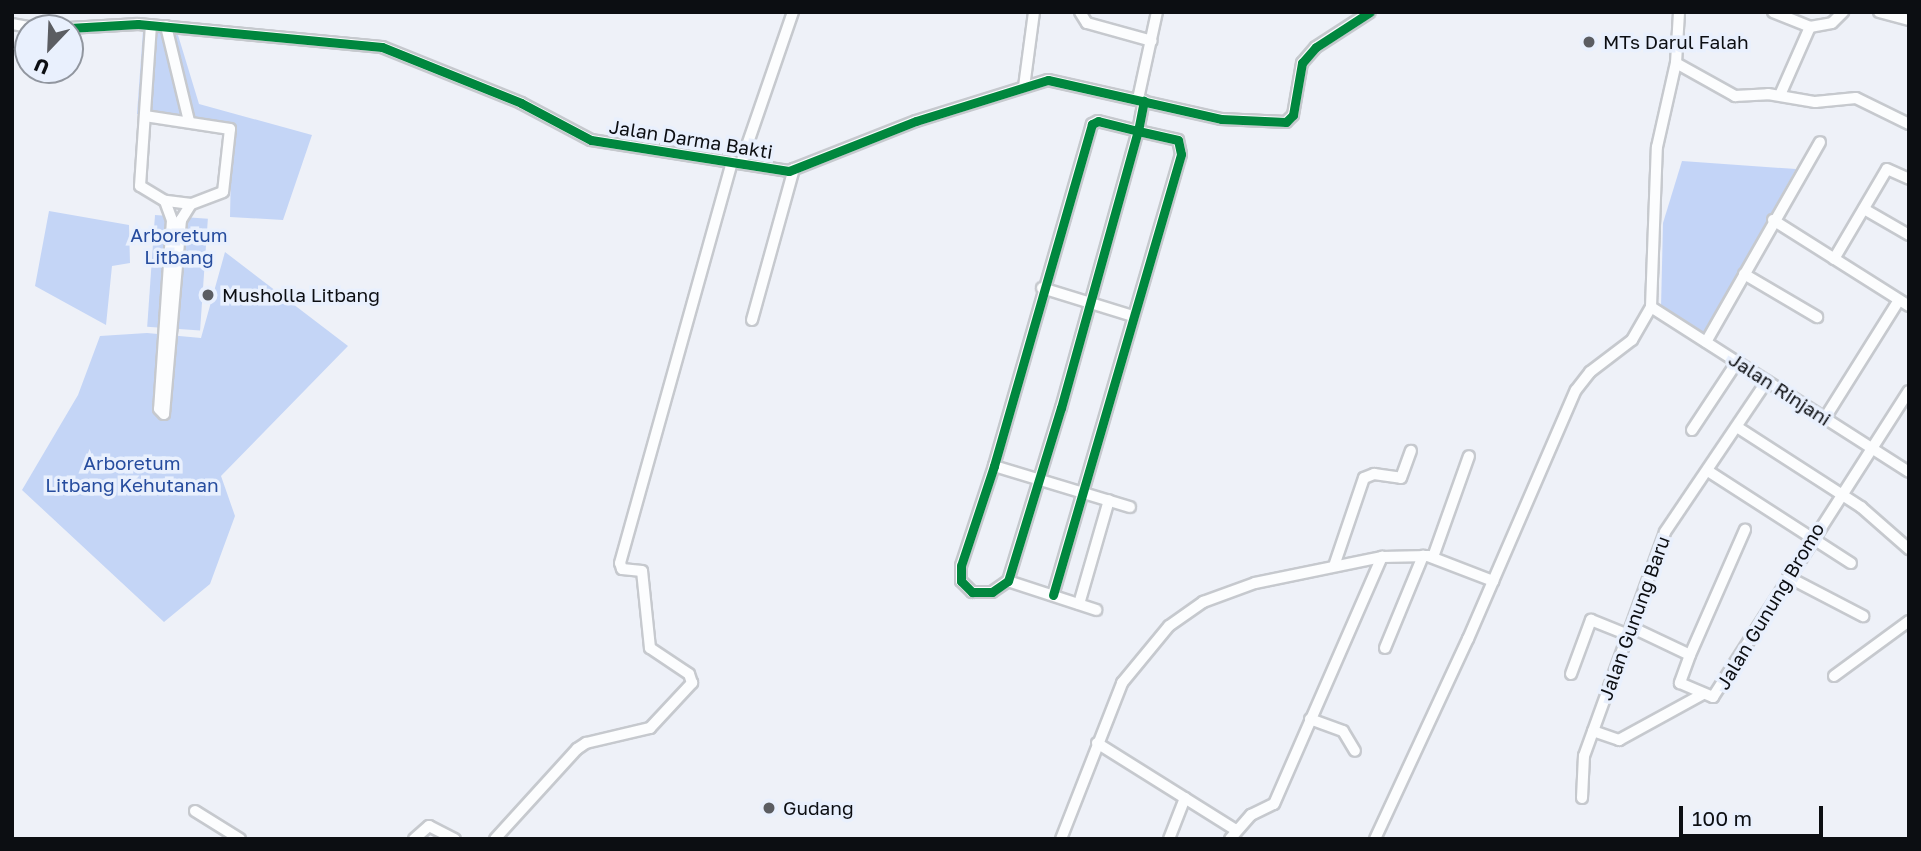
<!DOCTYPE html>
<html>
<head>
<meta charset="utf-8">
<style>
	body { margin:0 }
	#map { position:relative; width:1921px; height:851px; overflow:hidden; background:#eef1f8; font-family:"Golos Text",sans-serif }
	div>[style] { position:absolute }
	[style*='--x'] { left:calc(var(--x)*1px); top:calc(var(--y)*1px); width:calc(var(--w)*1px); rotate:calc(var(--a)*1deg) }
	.green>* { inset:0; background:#c4d5f6; transform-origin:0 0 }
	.forest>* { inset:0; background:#c3d4f7 }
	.roads { filter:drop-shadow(2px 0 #c6c9ce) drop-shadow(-2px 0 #c6c9ce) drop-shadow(0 2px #c6c9ce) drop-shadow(0 -2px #c6c9ce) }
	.minor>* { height:10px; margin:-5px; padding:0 5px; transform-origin:5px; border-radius:5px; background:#fcfdfe }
	.cycleway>* { height:9px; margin:-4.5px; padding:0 4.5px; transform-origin:4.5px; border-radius:4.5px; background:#00873e }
	.dots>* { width:19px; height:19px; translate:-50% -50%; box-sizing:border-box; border:4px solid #e9f0fd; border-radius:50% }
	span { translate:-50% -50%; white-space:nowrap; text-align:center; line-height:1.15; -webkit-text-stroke:7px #e9f0fd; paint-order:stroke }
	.poi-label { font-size:19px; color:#0c0e12 }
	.left { translate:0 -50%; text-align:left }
	.street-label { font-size:19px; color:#0c0e12 }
	.park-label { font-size:19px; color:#264c9e }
	.frame { position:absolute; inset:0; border:14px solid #0c0e12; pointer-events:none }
	.north { position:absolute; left:14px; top:14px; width:70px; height:70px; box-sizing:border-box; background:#e9f0fd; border:2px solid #91969f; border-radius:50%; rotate:203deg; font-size:19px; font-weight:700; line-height:28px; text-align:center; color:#0c0e12 }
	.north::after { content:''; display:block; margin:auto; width:24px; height:32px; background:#5b5d62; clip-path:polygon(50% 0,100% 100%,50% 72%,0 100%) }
	.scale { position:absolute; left:1679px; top:806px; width:144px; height:32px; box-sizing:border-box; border:4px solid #0c0e12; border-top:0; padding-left:9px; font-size:21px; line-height:24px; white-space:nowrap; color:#0c0e12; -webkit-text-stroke:5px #e9f0fd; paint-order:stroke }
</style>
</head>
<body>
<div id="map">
	<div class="green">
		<i style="clip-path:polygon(143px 30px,178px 35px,199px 104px,312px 135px,283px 220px,230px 217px,232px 124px,230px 129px,137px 114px)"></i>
		<i style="clip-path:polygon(49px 211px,129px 225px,130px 263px,112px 266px,106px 325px,35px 286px)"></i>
		<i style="left:155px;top:215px;width:53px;height:112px;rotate:4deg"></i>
		<i style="clip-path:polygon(225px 252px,348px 346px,221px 476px,235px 516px,210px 584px,164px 622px,22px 490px,78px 395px,100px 336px,147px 333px,201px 338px)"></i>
	</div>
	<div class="forest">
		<i style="clip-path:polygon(1682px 161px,1796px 169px,1702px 338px,1661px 308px,1663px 223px)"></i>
	</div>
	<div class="roads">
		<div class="minor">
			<i style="--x:1080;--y:12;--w:13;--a:58"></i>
			<i style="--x:1087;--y:23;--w:67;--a:15.5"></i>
			<i style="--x:1773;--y:12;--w:40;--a:22"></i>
			<i style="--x:1879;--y:12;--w:31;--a:15"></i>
			<i style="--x:12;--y:24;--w:23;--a:10"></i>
			<i style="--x:166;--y:26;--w:98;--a:76.4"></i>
			<i style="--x:69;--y:28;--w:69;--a:-3.3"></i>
			<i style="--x:138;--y:24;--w:245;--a:5.4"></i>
			<i style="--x:382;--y:47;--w:150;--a:21.9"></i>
			<i style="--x:521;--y:103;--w:79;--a:27.9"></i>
			<i style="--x:591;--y:140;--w:200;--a:8.9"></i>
			<i style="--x:789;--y:171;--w:136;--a:-21.5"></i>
			<i style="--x:916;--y:121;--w:138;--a:-17.3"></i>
			<i style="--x:1048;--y:80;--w:177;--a:12.7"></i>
			<i style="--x:1221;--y:119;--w:65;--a:2.6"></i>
			<i style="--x:1286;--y:122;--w:10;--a:-45"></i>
			<i style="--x:1293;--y:115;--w:53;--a:-80.2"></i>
			<i style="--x:1302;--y:63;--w:21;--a:-49"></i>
			<i style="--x:1316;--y:47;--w:64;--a:-32.9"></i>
			<i style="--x:1676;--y:63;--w:68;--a:29.2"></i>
			<i style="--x:1735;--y:96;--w:33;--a:-3"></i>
			<i style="--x:1768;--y:94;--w:48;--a:9.7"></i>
			<i style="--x:1815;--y:102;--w:41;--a:-5.6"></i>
			<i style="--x:1856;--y:98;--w:59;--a:26.1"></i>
			<i style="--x:1024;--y:87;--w:76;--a:-82.4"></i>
			<i style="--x:1780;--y:95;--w:74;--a:-66.2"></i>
			<i style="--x:1810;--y:27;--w:22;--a:-10"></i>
			<i style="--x:1832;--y:23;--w:16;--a:-45"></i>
			<i style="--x:1138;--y:99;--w:89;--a:-77.7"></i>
			<i style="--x:145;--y:116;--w:86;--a:8.7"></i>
			<i style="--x:230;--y:129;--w:63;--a:96.3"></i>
			<i style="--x:223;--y:192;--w:34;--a:159"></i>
			<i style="--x:191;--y:204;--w:26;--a:-173"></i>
			<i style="--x:165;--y:201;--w:29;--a:-149"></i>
			<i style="--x:140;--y:186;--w:161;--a:-86.1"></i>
			<i style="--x:741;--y:163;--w:160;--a:-71"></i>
			<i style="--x:165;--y:201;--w:20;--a:70"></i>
			<i style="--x:172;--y:220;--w:189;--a:93.9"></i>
			<i style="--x:159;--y:409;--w:7;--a:45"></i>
			<i style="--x:164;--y:414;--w:195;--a:-85"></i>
			<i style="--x:181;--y:220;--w:19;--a:-58"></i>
			<i style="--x:1864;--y:209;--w:52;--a:30"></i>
			<i style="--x:1773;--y:220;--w:161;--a:32.3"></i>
			<i style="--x:1834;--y:259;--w:104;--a:-59.5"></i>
			<i style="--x:1887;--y:169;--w:24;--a:24"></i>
			<i style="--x:1744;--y:274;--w:85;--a:30.5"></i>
			<i style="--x:1042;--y:288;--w:95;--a:17.1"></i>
			<i style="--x:1651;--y:307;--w:306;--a:32.6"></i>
			<i style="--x:752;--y:320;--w:157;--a:-74.5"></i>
			<i style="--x:1706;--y:342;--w:230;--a:-60.3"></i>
			<i style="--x:1825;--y:418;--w:139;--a:-57.9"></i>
			<i style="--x:1737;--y:427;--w:148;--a:32.8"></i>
			<i style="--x:1861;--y:507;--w:64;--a:41.2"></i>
			<i style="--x:1692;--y:430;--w:82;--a:-56.5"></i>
			<i style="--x:994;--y:466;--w:142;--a:16.8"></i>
			<i style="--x:1708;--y:471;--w:170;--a:32.8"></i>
			<i style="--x:1433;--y:557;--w:107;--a:-70.4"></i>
			<i style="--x:1334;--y:566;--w:93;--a:-71.2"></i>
			<i style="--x:1364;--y:478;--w:11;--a:-22"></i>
			<i style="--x:1374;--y:474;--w:27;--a:8"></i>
			<i style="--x:1401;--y:478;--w:29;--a:-70"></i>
			<i style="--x:1788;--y:577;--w:85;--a:27.5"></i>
			<i style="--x:1008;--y:581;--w:93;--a:18.2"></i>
			<i style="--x:1053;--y:595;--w:459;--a:-73.8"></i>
			<i style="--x:1181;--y:154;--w:14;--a:-102"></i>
			<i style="--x:1178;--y:140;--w:41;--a:-167.3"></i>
			<i style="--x:1138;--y:131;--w:41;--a:-166"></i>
			<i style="--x:1098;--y:121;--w:7;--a:153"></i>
			<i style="--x:1092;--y:124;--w:356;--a:106"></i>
			<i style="--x:994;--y:466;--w:105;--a:108.3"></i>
			<i style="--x:961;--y:566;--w:15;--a:90"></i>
			<i style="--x:961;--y:581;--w:16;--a:45"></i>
			<i style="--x:972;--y:592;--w:20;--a:0"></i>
			<i style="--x:992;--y:592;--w:19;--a:-35"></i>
			<i style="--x:1008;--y:581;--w:181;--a:-73"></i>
			<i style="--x:1061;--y:408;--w:288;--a:-74.5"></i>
			<i style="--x:1138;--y:131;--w:31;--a:-79"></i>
			<i style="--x:1079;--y:604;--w:108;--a:-73.9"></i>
			<i style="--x:1631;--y:627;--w:65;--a:25.4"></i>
			<i style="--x:1690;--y:655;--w:137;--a:-66.3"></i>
			<i style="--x:1385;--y:648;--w:100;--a:-67.6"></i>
			<i style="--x:1690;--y:655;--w:30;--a:110"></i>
			<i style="--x:1680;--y:683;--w:36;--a:23"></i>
			<i style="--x:1713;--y:697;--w:363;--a:-57.4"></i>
			<i style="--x:1571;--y:674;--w:58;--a:-69.7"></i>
			<i style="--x:1591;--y:620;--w:40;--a:22"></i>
			<i style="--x:1834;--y:676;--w:93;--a:-36.3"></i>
			<i style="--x:1310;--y:719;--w:35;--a:20"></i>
			<i style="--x:1343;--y:731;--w:23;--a:59"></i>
			<i style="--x:1593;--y:731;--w:28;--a:19"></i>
			<i style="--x:1619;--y:740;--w:96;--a:-28.7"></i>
			<i style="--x:1097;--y:743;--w:162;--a:32.1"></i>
			<i style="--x:1582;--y:798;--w:42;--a:-87.3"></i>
			<i style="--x:1584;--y:756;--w:238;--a:-70.1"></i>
			<i style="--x:1665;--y:532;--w:182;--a:-56"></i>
			<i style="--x:195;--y:811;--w:53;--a:31.9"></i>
			<i style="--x:414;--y:839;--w:20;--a:-41"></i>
			<i style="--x:429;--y:826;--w:29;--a:27"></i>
			<i style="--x:495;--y:839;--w:122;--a:-47.7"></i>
			<i style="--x:577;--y:749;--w:11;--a:-34"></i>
			<i style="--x:586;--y:743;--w:66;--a:-13.2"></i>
			<i style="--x:650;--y:728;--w:62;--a:-47"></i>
			<i style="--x:692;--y:683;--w:9;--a:-108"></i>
			<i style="--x:689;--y:674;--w:47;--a:-146.3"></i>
			<i style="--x:650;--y:648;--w:77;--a:-95.9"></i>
			<i style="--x:642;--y:571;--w:20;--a:-174"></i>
			<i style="--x:622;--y:569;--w:6;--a:-108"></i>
			<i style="--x:620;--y:563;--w:417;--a:-74.4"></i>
			<i style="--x:1061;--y:839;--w:168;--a:-68.6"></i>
			<i style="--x:1122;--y:683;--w:74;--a:-50.5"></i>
			<i style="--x:1169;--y:626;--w:42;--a:-35.2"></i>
			<i style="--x:1203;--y:602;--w:55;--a:-20.1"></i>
			<i style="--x:1255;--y:583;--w:130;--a:-11.6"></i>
			<i style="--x:1382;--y:557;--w:46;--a:-1.2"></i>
			<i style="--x:1428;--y:556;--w:70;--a:21"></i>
			<i style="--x:1169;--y:839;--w:44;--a:-68.7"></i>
			<i style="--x:1230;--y:839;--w:32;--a:-49"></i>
			<i style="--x:1251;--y:815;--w:25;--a:-26"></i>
			<i style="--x:1274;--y:804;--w:270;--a:-66.4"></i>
			<i style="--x:1375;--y:839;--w:221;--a:-65.1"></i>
			<i style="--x:1468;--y:639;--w:271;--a:-66.6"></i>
			<i style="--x:1576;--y:390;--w:23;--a:-52"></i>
			<i style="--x:1590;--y:372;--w:53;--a:-37.3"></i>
			<i style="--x:1632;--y:340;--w:38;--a:-60"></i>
			<i style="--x:1651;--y:307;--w:160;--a:-87.9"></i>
			<i style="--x:1657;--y:147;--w:86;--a:-77.3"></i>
			<i style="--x:1676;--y:63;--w:51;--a:-86.6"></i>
		</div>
	</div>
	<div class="cycleway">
		<i style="--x:69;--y:28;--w:69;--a:-3.3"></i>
		<i style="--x:138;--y:24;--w:245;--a:5.4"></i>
		<i style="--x:382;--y:47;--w:150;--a:21.9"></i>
		<i style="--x:521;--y:103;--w:79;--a:27.9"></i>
		<i style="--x:591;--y:140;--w:200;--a:8.9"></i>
		<i style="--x:789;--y:171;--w:136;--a:-21.5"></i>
		<i style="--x:916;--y:121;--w:138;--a:-17.3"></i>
		<i style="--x:1048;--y:80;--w:177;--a:12.7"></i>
		<i style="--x:1221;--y:119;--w:65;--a:2.6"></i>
		<i style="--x:1286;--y:122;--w:10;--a:-45"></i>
		<i style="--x:1293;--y:115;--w:53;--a:-80.2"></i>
		<i style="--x:1302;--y:63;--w:21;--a:-49"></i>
		<i style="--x:1316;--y:47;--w:64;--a:-32.9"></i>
		<i style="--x:1053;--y:595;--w:459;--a:-73.8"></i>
		<i style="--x:1181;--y:154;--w:14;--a:-102"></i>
		<i style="--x:1178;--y:140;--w:41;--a:-167.3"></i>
		<i style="--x:1138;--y:131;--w:41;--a:-166"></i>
		<i style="--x:1098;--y:121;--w:7;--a:153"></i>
		<i style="--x:1092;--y:124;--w:356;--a:106"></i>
		<i style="--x:994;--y:466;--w:105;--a:108.3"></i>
		<i style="--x:961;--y:566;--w:15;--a:90"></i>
		<i style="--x:961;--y:581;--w:16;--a:45"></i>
		<i style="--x:972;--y:592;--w:20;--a:0"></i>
		<i style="--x:992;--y:592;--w:19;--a:-35"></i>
		<i style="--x:1008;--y:581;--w:181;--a:-73"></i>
		<i style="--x:1061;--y:408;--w:288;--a:-74.5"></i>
		<i style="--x:1138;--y:131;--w:31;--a:-79"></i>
	</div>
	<div class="dots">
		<i style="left:1589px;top:42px;background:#5b5d62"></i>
		<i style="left:208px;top:295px;background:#5b5d62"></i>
		<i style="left:769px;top:808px;background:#5b5d62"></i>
	</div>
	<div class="poi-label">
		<span class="left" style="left:1603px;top:42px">MTs Darul Falah</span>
		<span class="left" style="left:222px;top:295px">Musholla Litbang</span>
		<span class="left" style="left:783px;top:808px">Gudang</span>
	</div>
	<div class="street-label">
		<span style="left:691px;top:139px;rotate:9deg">Jalan Darma Bakti</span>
		<span style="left:1780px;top:389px;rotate:33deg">Jalan Rinjani</span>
		<span style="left:1770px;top:606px;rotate:-59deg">Jalan Gunung Bromo</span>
		<span style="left:1634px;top:618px;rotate:-70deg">Jalan Gunung Baru</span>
	</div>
	<div class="park-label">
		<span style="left:179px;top:246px">Arboretum<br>Litbang</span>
		<span style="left:132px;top:474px">Arboretum<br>Litbang Kehutanan</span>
	</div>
	<div class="frame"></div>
	<div class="north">U</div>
	<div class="scale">100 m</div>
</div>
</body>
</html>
